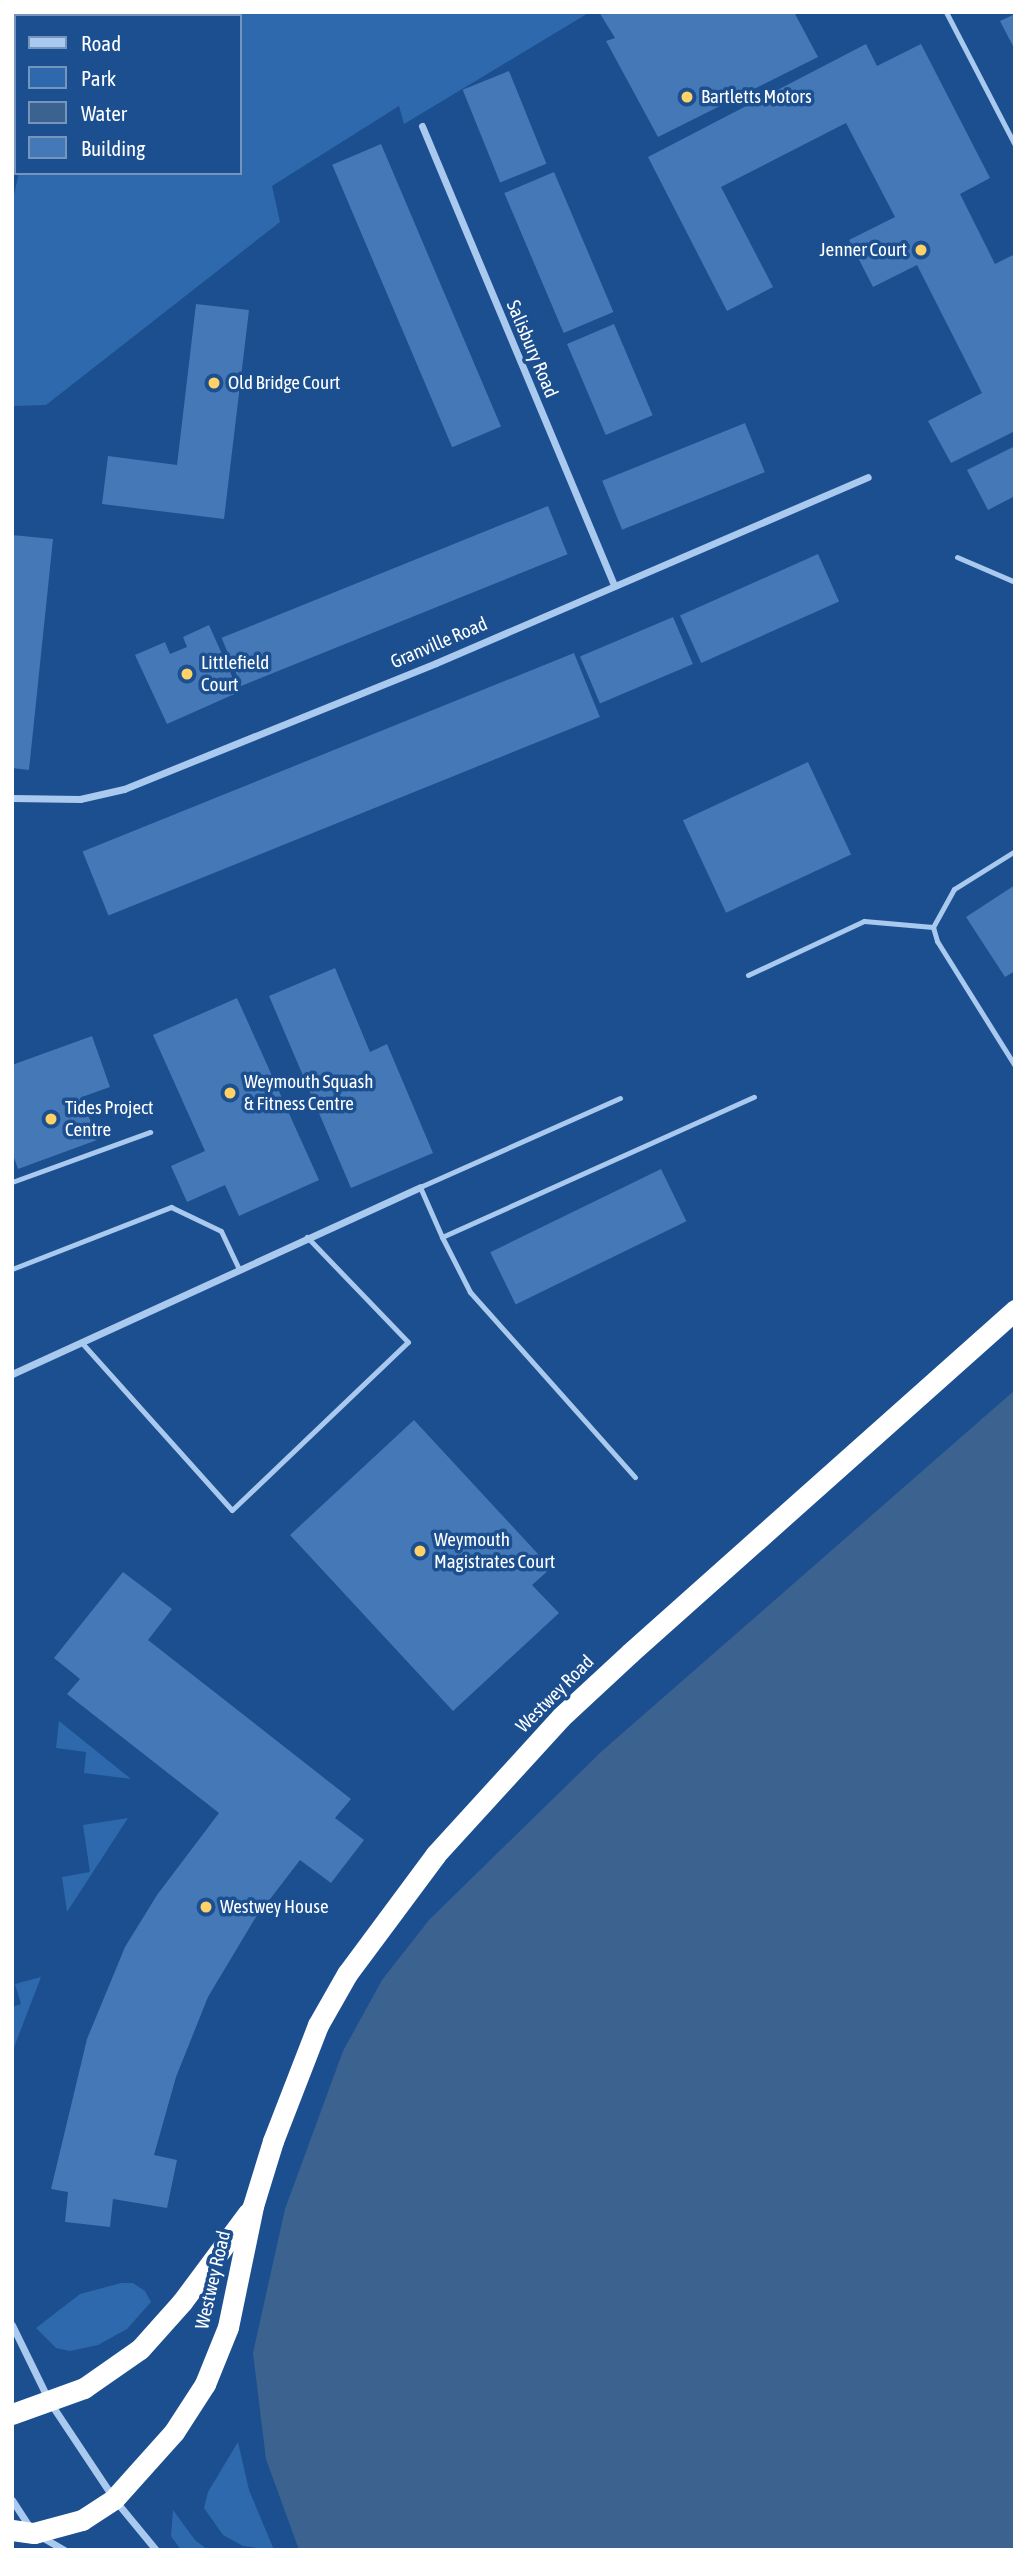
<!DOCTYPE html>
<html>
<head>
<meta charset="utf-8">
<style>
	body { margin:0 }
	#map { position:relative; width:1027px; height:2562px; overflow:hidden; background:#1b4f8f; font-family:"Asap Condensed",sans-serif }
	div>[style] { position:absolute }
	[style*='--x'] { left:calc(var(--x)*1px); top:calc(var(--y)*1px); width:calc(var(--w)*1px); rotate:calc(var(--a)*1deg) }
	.green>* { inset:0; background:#2e69ad }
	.water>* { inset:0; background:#3c6290 }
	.building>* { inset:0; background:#4478b7; transform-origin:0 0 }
	.lane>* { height:5px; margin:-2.5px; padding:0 2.5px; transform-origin:2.5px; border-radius:2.5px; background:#a9c9ee }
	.street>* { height:7px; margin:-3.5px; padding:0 3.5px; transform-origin:3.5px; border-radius:3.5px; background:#a9c9ee }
	.highway>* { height:21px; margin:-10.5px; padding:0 10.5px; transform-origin:10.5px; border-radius:10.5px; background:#fff }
	.dots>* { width:19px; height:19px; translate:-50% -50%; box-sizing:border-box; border:4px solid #1b4f8f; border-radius:50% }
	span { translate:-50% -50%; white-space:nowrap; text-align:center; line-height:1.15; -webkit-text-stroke:7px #1b4f8f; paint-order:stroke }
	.poi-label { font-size:19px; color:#fff }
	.left { translate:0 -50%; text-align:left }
	.right { translate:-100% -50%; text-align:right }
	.street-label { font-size:19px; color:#fff }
	.frame { position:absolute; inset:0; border:14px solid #fff; pointer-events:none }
	.legend { position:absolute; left:14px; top:14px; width:228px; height:161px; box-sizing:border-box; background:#1b4f8f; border:2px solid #7695bc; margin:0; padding:9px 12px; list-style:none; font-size:21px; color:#fff }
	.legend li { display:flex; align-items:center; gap:14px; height:35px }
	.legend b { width:35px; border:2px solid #7695bc }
</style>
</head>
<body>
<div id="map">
	<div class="green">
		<i style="clip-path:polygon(135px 12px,590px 12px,404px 124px,399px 106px,272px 186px,280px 222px,46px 405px,12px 406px,12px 203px,19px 173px,240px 173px,240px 16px,127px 16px)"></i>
		<i style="clip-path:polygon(59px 1721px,131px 1779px,84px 1773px,86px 1752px,56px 1748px)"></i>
		<i style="clip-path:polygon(128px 1818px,67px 1912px,62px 1877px,90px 1872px,83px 1825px)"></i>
		<i style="clip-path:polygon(41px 1977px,13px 2050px,12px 2050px,12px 2007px,21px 2004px,15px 1984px)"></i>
		<i style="clip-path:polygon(121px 2283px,133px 2283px,145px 2291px,151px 2302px,127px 2329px,98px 2345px,70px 2351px,56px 2348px,36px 2328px,80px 2294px)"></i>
		<i style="clip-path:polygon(238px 2442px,249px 2490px,274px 2550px,243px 2546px,223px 2535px,204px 2508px,208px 2492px)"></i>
		<i style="clip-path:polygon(173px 2510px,195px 2540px,208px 2550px,181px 2550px,171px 2536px)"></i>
	</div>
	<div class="water">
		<i style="clip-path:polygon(1015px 1390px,1015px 2550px,299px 2550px,266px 2459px,253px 2353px,285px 2209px,343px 2051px,382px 1980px,429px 1920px,602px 1751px)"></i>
	</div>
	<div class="building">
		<i style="clip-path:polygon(599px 12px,794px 12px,818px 57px,658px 137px,606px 41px,615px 38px)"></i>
		<i style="clip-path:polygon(1015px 14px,1015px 50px,1000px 21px)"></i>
		<i style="clip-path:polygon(866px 44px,877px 66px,921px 44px,990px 178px,960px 194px,995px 264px,1015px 254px,1015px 431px,951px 463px,928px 421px,982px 393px,917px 265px,873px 287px,849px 240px,895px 217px,846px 123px,721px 187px,773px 287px,727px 311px,648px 157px)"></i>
		<i style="left:509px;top:71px;width:100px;height:50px;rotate:68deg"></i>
		<i style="left:381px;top:144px;width:307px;height:53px;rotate:67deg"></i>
		<i style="left:554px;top:172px;width:152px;height:54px;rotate:67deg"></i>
		<i style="clip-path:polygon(196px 304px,249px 310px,224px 519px,102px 504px,108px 456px,177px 465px)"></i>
		<i style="left:614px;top:324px;width:99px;height:51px;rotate:67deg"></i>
		<i style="left:745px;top:423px;width:53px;height:154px;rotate:68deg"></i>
		<i style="clip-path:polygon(1015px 446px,1015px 496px,988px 510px,967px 470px)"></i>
		<i style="left:548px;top:506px;width:52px;height:352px;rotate:68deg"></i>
		<i style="clip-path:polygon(12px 535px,53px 539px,29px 770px,12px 768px)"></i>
		<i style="left:818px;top:554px;width:52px;height:151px;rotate:66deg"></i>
		<i style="left:673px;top:617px;width:51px;height:101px;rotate:67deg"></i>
		<i style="clip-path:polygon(209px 625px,239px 692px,167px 724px,135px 655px,165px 642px,170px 654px,187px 647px,183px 637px)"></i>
		<i style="left:574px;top:653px;width:69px;height:530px;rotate:68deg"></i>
		<i style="left:808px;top:762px;width:102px;height:138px;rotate:65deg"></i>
		<i style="clip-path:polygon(1015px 885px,1015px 971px,1005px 977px,966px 917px)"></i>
		<i style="clip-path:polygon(335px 968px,370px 1052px,387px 1044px,433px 1153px,351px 1188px,269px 996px)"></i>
		<i style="clip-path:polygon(237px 998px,319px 1180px,239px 1216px,225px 1185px,187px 1202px,171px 1166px,205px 1151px,153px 1035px)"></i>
		<i style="clip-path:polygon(92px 1036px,110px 1087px,82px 1097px,97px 1140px,18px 1169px,12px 1152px,12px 1065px)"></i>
		<i style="left:661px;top:1169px;width:58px;height:190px;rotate:64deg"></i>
		<i style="clip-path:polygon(414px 1420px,551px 1568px,532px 1585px,559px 1613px,453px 1711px,290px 1535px)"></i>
		<i style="clip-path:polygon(123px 1572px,172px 1609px,148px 1640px,351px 1799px,335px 1818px,364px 1840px,331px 1883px,300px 1860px,254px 1920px,208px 1997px,176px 2077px,154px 2155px,177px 2160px,167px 2208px,113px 2199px,110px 2227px,65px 2222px,68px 2192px,51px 2189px,87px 2039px,125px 1947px,157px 1895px,219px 1813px,67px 1694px,80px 1679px,54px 1658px)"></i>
	</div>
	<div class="lane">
		<i style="--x:946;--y:12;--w:150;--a:62.6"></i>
		<i style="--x:957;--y:557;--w:63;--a:23.3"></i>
		<i style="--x:1015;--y:851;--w:72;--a:148.1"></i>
		<i style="--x:954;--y:889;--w:43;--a:118.9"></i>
		<i style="--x:933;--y:927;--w:15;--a:74"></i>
		<i style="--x:937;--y:941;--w:147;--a:58"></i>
		<i style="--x:748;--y:975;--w:128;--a:-25"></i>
		<i style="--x:864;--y:921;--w:69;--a:5"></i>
		<i style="--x:620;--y:1098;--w:219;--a:156"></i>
		<i style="--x:420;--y:1187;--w:55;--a:66.3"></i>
		<i style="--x:442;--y:1237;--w:342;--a:-24.2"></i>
		<i style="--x:12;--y:1182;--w:147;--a:-19.9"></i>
		<i style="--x:442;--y:1237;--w:62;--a:63"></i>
		<i style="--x:470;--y:1292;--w:248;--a:48.3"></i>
		<i style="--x:12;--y:1269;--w:171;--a:-21.3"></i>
		<i style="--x:171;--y:1207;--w:55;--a:25.6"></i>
		<i style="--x:221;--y:1231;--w:42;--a:64.7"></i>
		<i style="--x:82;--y:1343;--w:224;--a:48.1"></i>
		<i style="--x:232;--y:1510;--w:243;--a:-43.7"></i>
		<i style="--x:408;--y:1342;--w:146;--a:-133.9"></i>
	</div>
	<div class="street">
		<i style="--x:12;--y:20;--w:6;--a:-45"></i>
		<i style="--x:422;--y:126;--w:497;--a:67.3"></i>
		<i style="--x:12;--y:798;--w:68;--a:0.8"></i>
		<i style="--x:80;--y:799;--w:45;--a:-12.8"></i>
		<i style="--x:124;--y:789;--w:336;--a:-22"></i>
		<i style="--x:436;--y:663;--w:470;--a:-23.3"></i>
		<i style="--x:12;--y:1374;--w:449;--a:-24.6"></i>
		<i style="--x:12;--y:2325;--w:85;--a:64"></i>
		<i style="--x:49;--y:2401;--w:118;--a:56.4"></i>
		<i style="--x:114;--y:2499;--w:66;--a:50.5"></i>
		<i style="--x:12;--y:2500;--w:35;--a:57"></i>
		<i style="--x:40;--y:2536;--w:28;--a:30"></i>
	</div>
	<div class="highway">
		<i style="--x:12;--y:2414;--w:77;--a:-19.9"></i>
		<i style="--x:84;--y:2388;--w:68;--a:-34.9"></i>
		<i style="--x:140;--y:2349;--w:63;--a:-48.2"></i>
		<i style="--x:182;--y:2302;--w:111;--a:-53.4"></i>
		<i style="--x:12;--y:2530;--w:22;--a:8"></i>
		<i style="--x:34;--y:2533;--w:50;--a:-15.2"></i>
		<i style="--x:82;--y:2520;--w:38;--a:-33"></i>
		<i style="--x:114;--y:2499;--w:90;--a:-48.2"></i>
		<i style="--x:174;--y:2432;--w:57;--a:-57.1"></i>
		<i style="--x:205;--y:2384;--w:61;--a:-68"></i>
		<i style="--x:228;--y:2327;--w:124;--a:-78.3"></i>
		<i style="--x:253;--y:2206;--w:68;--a:-72.9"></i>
		<i style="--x:273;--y:2141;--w:124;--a:-68.8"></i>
		<i style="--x:318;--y:2025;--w:59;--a:-60.4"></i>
		<i style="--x:347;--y:1974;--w:149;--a:-53.4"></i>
		<i style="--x:436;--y:1854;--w:185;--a:-47.6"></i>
		<i style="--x:561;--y:1717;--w:94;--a:-42.8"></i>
		<i style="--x:630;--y:1653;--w:516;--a:-41.7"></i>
	</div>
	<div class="dots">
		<i style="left:687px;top:97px;background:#ffd166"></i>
		<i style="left:921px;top:250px;background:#ffd166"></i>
		<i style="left:214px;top:383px;background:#ffd166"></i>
		<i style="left:187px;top:674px;background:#ffd166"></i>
		<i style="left:230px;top:1093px;background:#ffd166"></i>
		<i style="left:51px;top:1119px;background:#ffd166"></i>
		<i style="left:420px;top:1551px;background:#ffd166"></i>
		<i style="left:206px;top:1907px;background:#ffd166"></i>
	</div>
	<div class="poi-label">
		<span class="left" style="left:701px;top:97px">Bartletts Motors</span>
		<span class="right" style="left:907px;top:250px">Jenner Court</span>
		<span class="left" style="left:228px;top:383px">Old Bridge Court</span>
		<span class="left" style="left:201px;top:674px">Littlefield<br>Court</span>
		<span class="left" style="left:244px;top:1093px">Weymouth Squash<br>&amp; Fitness Centre</span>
		<span class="left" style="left:65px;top:1119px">Tides Project<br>Centre</span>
		<span class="left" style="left:434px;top:1551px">Weymouth<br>Magistrates Court</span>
		<span class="left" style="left:220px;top:1907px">Westwey House</span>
	</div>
	<div class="street-label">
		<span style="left:532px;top:349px;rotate:67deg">Salisbury Road</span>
		<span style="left:439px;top:643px;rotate:-23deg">Granville Road</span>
		<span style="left:555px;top:1694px;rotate:-45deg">Westwey Road</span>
		<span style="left:213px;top:2280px;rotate:-77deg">Westwey Road</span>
	</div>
	<div class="frame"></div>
	<ul class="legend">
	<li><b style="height:9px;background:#a9c9ee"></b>Road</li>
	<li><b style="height:19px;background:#2e69ad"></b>Park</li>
	<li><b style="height:19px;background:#3c6290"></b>Water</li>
	<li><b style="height:19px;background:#4478b7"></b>Building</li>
	</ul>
</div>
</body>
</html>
